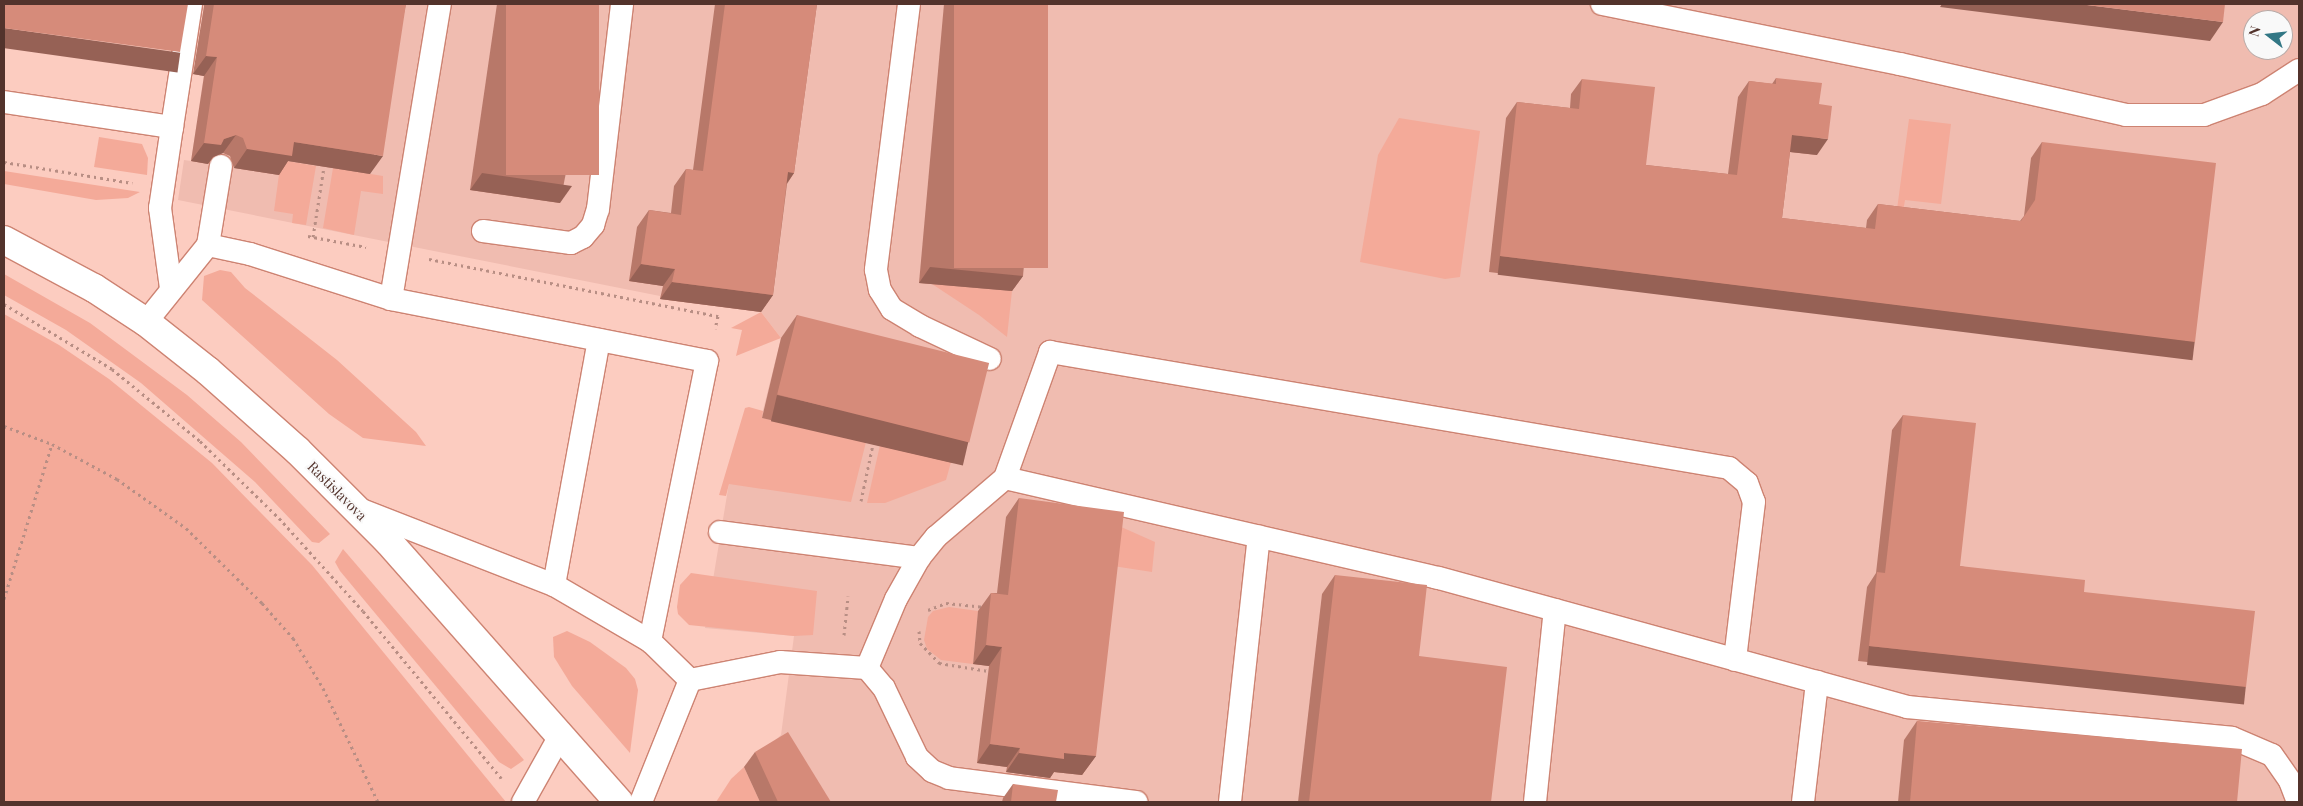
<!DOCTYPE html>
<html>
<head>
<meta charset="utf-8">
<style>
	body { margin:0 }
	#map { position:relative; width:2303px; height:806px; overflow:hidden; background:#fcccc0; font-family:"Playfair Display",serif }
	div>[style] { position:absolute }
	[style*='--x'] { left:calc(var(--x)*1px); top:calc(var(--y)*1px); width:calc(var(--w)*1px); rotate:calc(var(--a)*1deg) }
	.built>* { inset:0; background:#f0bcb0 }
	.green>* { inset:0; background:#f4aa99 }
	.path>* { height:3px; margin-top:-1.5px; transform-origin:0; background:repeating-linear-gradient(90deg,#b88e84 0 2.5px,transparent 0 6.5px) }
	.roads { filter:drop-shadow(1px 0 #cd8372) drop-shadow(-1px 0 #cd8372) drop-shadow(0 1px #cd8372) drop-shadow(0 -1px #cd8372) }
	.lane>* { height:22px; margin:-11px; padding:0 11px; transform-origin:11px; border-radius:11px; background:#fff }
	.secondary>* { height:28px; margin:-14px; padding:0 14px; transform-origin:14px; border-radius:14px; background:#fff }
	.wall>* { inset:0; background:#b87869 }
	.shaded-wall>* { inset:0; background:#966155; transform-origin:0 0 }
	.building>* { inset:0; background:#d68b7a; transform-origin:0 0 }
	span { translate:-50% -50%; white-space:nowrap; text-align:center; line-height:1.15; -webkit-text-stroke:4px #f9f9f9; paint-order:stroke }
	.street-label { font-size:14px; color:#53332c }
	.frame { position:absolute; inset:0; border:5px solid #53332c; pointer-events:none }
	.north { position:absolute; left:2243px; top:10px; width:50px; height:50px; box-sizing:border-box; background:#f9f9f9; border:1px solid #b7aaa7; border-radius:50%; rotate:286deg; font-size:14px; font-weight:700; line-height:20px; text-align:center; color:#53332c }
	.north::after { content:''; display:block; margin:auto; width:18px; height:22px; background:#327785; clip-path:polygon(50% 0,100% 100%,50% 72%,0 100%) }
</style>
</head>
<body>
<div id="map">
	<div class="built">
		<i style="clip-path:polygon(evenodd,194px 4px,2299px 4px,2299px 802px,760px 802px,744px 767px,781px 735px,794px 636px,705px 628px,730px 477px,761px 418px,781px 338px,761px 312px,660px 299px,660px 296px,178px 200px,184px 160px,191px 161px,214px 7px,194px 4px,2253px 20px,2283px 20px,2283px 50px,2253px 50px,2253px 20px)"></i>
	</div>
	<div class="green">
		<i style="clip-path:polygon(1399px 118px,1480px 131px,1460px 277px,1445px 279px,1360px 262px,1378px 155px)"></i>
		<i style="clip-path:polygon(1909px 119px,1951px 124px,1941px 204px,1905px 200px,1902px 218px,1896px 217px)"></i>
		<i style="clip-path:polygon(99px 137px,142px 144px,148px 158px,147px 175px,94px 167px)"></i>
		<i style="clip-path:polygon(281px 160px,316px 166px,306px 225px,292px 223px,293px 214px,274px 211px)"></i>
		<i style="clip-path:polygon(333px 168px,383px 176px,383px 194px,361px 191px,354px 235px,323px 228px)"></i>
		<i style="clip-path:polygon(4px 171px,140px 192px,128px 198px,96px 200px,4px 184px)"></i>
		<i style="clip-path:polygon(220px 270px,231px 272px,245px 288px,337px 360px,416px 432px,426px 446px,363px 438px,329px 414px,202px 300px,204px 276px)"></i>
		<i style="clip-path:polygon(4px 274px,90px 323px,187px 395px,241px 442px,330px 534px,319px 543px,312px 542px,255px 482px,141px 383px,66px 330px,4px 295px)"></i>
		<i style="clip-path:polygon(932px 284px,1012px 291px,1007px 337px,979px 315px)"></i>
		<i style="clip-path:polygon(761px 312px,781px 338px,736px 356px,742px 330px,731px 328px)"></i>
		<i style="clip-path:polygon(4px 314px,59px 345px,109px 379px,212px 463px,312px 565px,506px 802px,4px 802px)"></i>
		<i style="clip-path:polygon(749px 407px,763px 411px,762px 418px,866px 442px,851px 502px,729px 484px,726px 496px,719px 495px,745px 408px)"></i>
		<i style="clip-path:polygon(880px 445px,951px 462px,946px 480px,885px 503px,867px 503px)"></i>
		<i style="clip-path:polygon(1119px 526px,1155px 542px,1152px 572px,1113px 566px)"></i>
		<i style="clip-path:polygon(343px 549px,524px 760px,511px 769px,499px 762px,340px 571px,335px 562px)"></i>
		<i style="clip-path:polygon(691px 573px,817px 591px,813px 635px,794px 636px,689px 625px,678px 614px,677px 607px,680px 585px)"></i>
		<i style="clip-path:polygon(949px 607px,978px 611px,973px 664px,941px 660px,927px 649px,924px 640px,928px 617px,933px 611px)"></i>
		<i style="clip-path:polygon(567px 631px,590px 642px,626px 668px,635px 679px,638px 690px,630px 753px,572px 686px,554px 657px,553px 637px)"></i>
		<i style="clip-path:polygon(744px 767px,760px 802px,716px 802px,731px 779px)"></i>
	</div>
	<div class="path">
		<i style="--x:4;--y:162;--w:130;--a:9.3"></i>
		<i style="--x:308;--y:236;--w:59;--a:10.7"></i>
		<i style="--x:313;--y:237;--w:71;--a:-81.1"></i>
		<i style="--x:429;--y:259;--w:295;--a:11.2"></i>
		<i style="--x:718;--y:316;--w:13;--a:103"></i>
		<i style="--x:4;--y:304;--w:126;--a:31"></i>
		<i style="--x:112;--y:369;--w:114;--a:39.3"></i>
		<i style="--x:200;--y:441;--w:110;--a:44.3"></i>
		<i style="--x:279;--y:518;--w:125;--a:47.9"></i>
		<i style="--x:363;--y:611;--w:217;--a:50.4"></i>
		<i style="--x:4;--y:426;--w:51;--a:20.6"></i>
		<i style="--x:52;--y:444;--w:74;--a:28.3"></i>
		<i style="--x:117;--y:479;--w:85;--a:35.4"></i>
		<i style="--x:186;--y:528;--w:107;--a:44.6"></i>
		<i style="--x:262;--y:603;--w:47;--a:48.5"></i>
		<i style="--x:293;--y:638;--w:58;--a:59"></i>
		<i style="--x:323;--y:688;--w:127;--a:64.2"></i>
		<i style="--x:861;--y:501;--w:58;--a:-78.1"></i>
		<i style="--x:4;--y:599;--w:162;--a:-72.8"></i>
		<i style="--x:928;--y:610;--w:19;--a:-21"></i>
		<i style="--x:946;--y:603;--w:39;--a:6"></i>
		<i style="--x:919;--y:631;--w:12;--a:85"></i>
		<i style="--x:920;--y:643;--w:28;--a:46"></i>
		<i style="--x:939;--y:663;--w:50;--a:9.3"></i>
		<i style="--x:844;--y:635;--w:39;--a:-84"></i>
	</div>
	<div class="roads">
		<div class="lane">
			<i style="--x:909;--y:4;--w:268;--a:97.1"></i>
			<i style="--x:876;--y:270;--w:20;--a:79"></i>
			<i style="--x:880;--y:290;--w:22;--a:58"></i>
			<i style="--x:892;--y:309;--w:33;--a:31"></i>
			<i style="--x:920;--y:326;--w:77;--a:25.2"></i>
			<i style="--x:1602;--y:4;--w:304;--a:11.4"></i>
			<i style="--x:1900;--y:64;--w:232;--a:12.7"></i>
			<i style="--x:2126;--y:115;--w:78;--a:0"></i>
			<i style="--x:2204;--y:115;--w:62;--a:-19.9"></i>
			<i style="--x:2262;--y:94;--w:44;--a:-33"></i>
			<i style="--x:4;--y:102;--w:170;--a:8.5"></i>
			<i style="--x:172;--y:127;--w:82;--a:98.4"></i>
			<i style="--x:160;--y:208;--w:81;--a:82.2"></i>
			<i style="--x:172;--y:127;--w:124;--a:-81.2"></i>
			<i style="--x:483;--y:231;--w:89;--a:7.8"></i>
			<i style="--x:571;--y:243;--w:13;--a:-27"></i>
			<i style="--x:583;--y:237;--w:16;--a:-50"></i>
			<i style="--x:593;--y:225;--w:17;--a:-73"></i>
			<i style="--x:598;--y:209;--w:206;--a:-83.3"></i>
			<i style="--x:208;--y:245;--w:43;--a:12.1"></i>
			<i style="--x:250;--y:254;--w:148;--a:17.7"></i>
			<i style="--x:391;--y:299;--w:322;--a:11.1"></i>
			<i style="--x:707;--y:361;--w:286;--a:101.5"></i>
			<i style="--x:391;--y:299;--w:299;--a:-80.6"></i>
			<i style="--x:146;--y:322;--w:99;--a:-51.2"></i>
			<i style="--x:208;--y:245;--w:80;--a:-80.7"></i>
			<i style="--x:1005;--y:478;--w:134;--a:-70.3"></i>
			<i style="--x:1050;--y:352;--w:689;--a:9.69"></i>
			<i style="--x:1729;--y:468;--w:23;--a:40"></i>
			<i style="--x:1747;--y:483;--w:20;--a:70"></i>
			<i style="--x:1754;--y:502;--w:159;--a:96.9"></i>
			<i style="--x:359;--y:509;--w:209;--a:21.3"></i>
			<i style="--x:554;--y:585;--w:111;--a:30.3"></i>
			<i style="--x:650;--y:641;--w:56;--a:44.3"></i>
			<i style="--x:720;--y:532;--w:201;--a:7.4"></i>
			<i style="--x:554;--y:585;--w:249;--a:-79.6"></i>
			<i style="--x:867;--y:668;--w:75;--a:-67.2"></i>
			<i style="--x:896;--y:599;--w:47;--a:-60.7"></i>
			<i style="--x:919;--y:558;--w:27;--a:-51"></i>
			<i style="--x:936;--y:537;--w:91;--a:-40.5"></i>
			<i style="--x:1005;--y:478;--w:445;--a:13"></i>
			<i style="--x:1439;--y:578;--w:485;--a:15.4"></i>
			<i style="--x:1907;--y:707;--w:326;--a:5.4"></i>
			<i style="--x:2232;--y:738;--w:43;--a:23"></i>
			<i style="--x:2272;--y:755;--w:32;--a:55"></i>
			<i style="--x:2290;--y:781;--w:22;--a:69"></i>
			<i style="--x:523;--y:802;--w:78;--a:-60.8"></i>
			<i style="--x:641;--y:802;--w:131;--a:-68.1"></i>
			<i style="--x:690;--y:680;--w:92;--a:-11.3"></i>
			<i style="--x:780;--y:662;--w:87;--a:3.9"></i>
			<i style="--x:867;--y:668;--w:26;--a:50"></i>
			<i style="--x:884;--y:688;--w:76;--a:64.4"></i>
			<i style="--x:917;--y:757;--w:21;--a:43"></i>
			<i style="--x:932;--y:771;--w:18;--a:22"></i>
			<i style="--x:949;--y:778;--w:189;--a:7.3"></i>
			<i style="--x:1230;--y:802;--w:267;--a:-83.8"></i>
			<i style="--x:1535;--y:802;--w:193;--a:-84.1"></i>
			<i style="--x:1803;--y:802;--w:121;--a:-83.3"></i>
		</div>
		<div class="secondary">
			<i style="--x:4;--y:240;--w:102;--a:28.1"></i>
			<i style="--x:94;--y:288;--w:62;--a:33.2"></i>
			<i style="--x:146;--y:322;--w:79;--a:38.3"></i>
			<i style="--x:208;--y:371;--w:120;--a:41.6"></i>
			<i style="--x:298;--y:451;--w:126;--a:45"></i>
			<i style="--x:387;--y:540;--w:350;--a:48.5"></i>
		</div>
	</div>
	<div class="wall">
		<i style="clip-path:polygon(203px 4px,406px 4px,370px 174px,288px 161px,279px 175px,234px 168px,230px 156px,223px 153px,213px 157px,208px 164px,191px 161px,204px 76px,193px 74px,204px 6px)"></i>
		<i style="clip-path:polygon(497px 4px,599px 4px,560px 203px,470px 190px)"></i>
		<i style="clip-path:polygon(715px 4px,817px 4px,794px 173px,787px 184px,773px 295px,761px 312px,660px 299px,663px 286px,629px 281px,637px 227px,649px 210px,671px 213px,674px 186px,686px 169px,693px 170px)"></i>
		<i style="clip-path:polygon(944px 4px,1048px 4px,1023px 276px,1012px 291px,919px 283px)"></i>
		<i style="clip-path:polygon(1776px 78px,1819px 104px,1817px 155px,1790px 152px,1782px 218px,1866px 228px,1867px 220px,1878px 204px,2020px 221px,2024px 216px,2031px 158px,2042px 142px,2183px 357px,1489px 272px,1506px 118px,1517px 102px,1570px 108px,1571px 94px,1582px 79px,1646px 165px,1728px 174px,1738px 97px,1749px 81px,1772px 84px)"></i>
		<i style="clip-path:polygon(797px 315px,969px 440px,953px 463px,762px 418px,781px 338px)"></i>
		<i style="clip-path:polygon(1903px 415px,1960px 566px,2084px 592px,2235px 702px,1858px 661px,1867px 587px,1876px 573px,1892px 430px)"></i>
		<i style="clip-path:polygon(1019px 498px,1096px 756px,1082px 775px,1054px 772px,1050px 778px,1006px 772px,1007px 767px,977px 763px,989px 666px,973px 664px,978px 611px,991px 593px,997px 593px,1006px 517px)"></i>
		<i style="clip-path:polygon(1335px 575px,1419px 656px,1491px 802px,1298px 802px,1322px 594px)"></i>
		<i style="clip-path:polygon(1917px 721px,2237px 802px,1898px 802px,1904px 740px)"></i>
		<i style="clip-path:polygon(755px 752px,831px 802px,760px 802px,744px 767px)"></i>
		<i style="clip-path:polygon(1013px 784px,1056px 802px,1002px 802px,1003px 798px)"></i>
	</div>
	<div class="shaded-wall">
		<i style="clip-path:polygon(1942px 4px,2079px 4px,2223px 22px,2210px 41px,1940px 7px)"></i>
		<i style="left:4px;top:28px;width:178px;height:20px;rotate:8deg"></i>
		<i style="clip-path:polygon(206px 56px,217px 57px,204px 76px,193px 74px)"></i>
		<i style="clip-path:polygon(236px 135px,223px 153px,213px 157px,208px 164px,191px 161px,204px 143px,224px 139px)"></i>
		<i style="clip-path:polygon(1792px 135px,1828px 139px,1817px 155px,1781px 151px)"></i>
		<i style="clip-path:polygon(294px 142px,383px 156px,370px 174px,288px 161px,279px 175px,234px 168px,247px 149px)"></i>
		<i style="clip-path:polygon(788px 172px,794px 173px,782px 190px)"></i>
		<i style="clip-path:polygon(482px 173px,572px 186px,560px 203px,470px 190px)"></i>
		<i style="left:1500px;top:256px;width:700px;height:19px;rotate:7deg"></i>
		<i style="clip-path:polygon(641px 264px,675px 269px,663px 286px,629px 281px)"></i>
		<i style="clip-path:polygon(930px 267px,1023px 276px,1012px 291px,919px 283px)"></i>
		<i style="clip-path:polygon(672px 282px,773px 295px,761px 312px,660px 299px)"></i>
		<i style="left:777px;top:395px;width:197px;height:27px;rotate:13deg"></i>
		<i style="clip-path:polygon(986px 645px,1002px 647px,989px 666px,973px 664px)"></i>
		<i style="left:1869px;top:646px;width:379px;height:19px;rotate:6deg"></i>
		<i style="clip-path:polygon(990px 744px,1020px 748px,1007px 767px,977px 763px)"></i>
		<i style="clip-path:polygon(1019px 753px,1064px 753px,1096px 756px,1082px 775px,1054px 772px,1050px 778px,1006px 772px)"></i>
	</div>
	<div class="building">
		<i style="clip-path:polygon(4px 4px,188px 4px,180px 52px,4px 28px)"></i>
		<i style="clip-path:polygon(214px 4px,406px 4px,383px 156px,294px 142px,292px 156px,247px 149px,243px 138px,236px 135px,224px 139px,221px 145px,204px 143px,217px 57px,206px 56px)"></i>
		<i style="left:506px;top:4px;width:93px;height:171px"></i>
		<i style="clip-path:polygon(725px 4px,817px 4px,794px 173px,788px 172px,773px 295px,672px 282px,675px 269px,641px 264px,649px 210px,681px 215px,686px 169px,703px 171px)"></i>
		<i style="left:954px;top:4px;width:94px;height:264px"></i>
		<i style="clip-path:polygon(2079px 4px,2225px 4px,2223px 22px)"></i>
		<i style="clip-path:polygon(1776px 78px,1822px 83px,1819px 104px,1832px 106px,1828px 139px,1792px 135px,1782px 218px,1875px 229px,1878px 204px,2021px 221px,2035px 200px,2042px 142px,2216px 163px,2195px 342px,1500px 256px,1517px 102px,1579px 109px,1582px 79px,1655px 87px,1646px 165px,1737px 175px,1749px 81px,1776px 84px)"></i>
		<i style="left:797px;top:315px;width:198px;height:82px;rotate:14deg"></i>
		<i style="clip-path:polygon(1903px 415px,1976px 423px,1960px 566px,2085px 580px,2084px 592px,2255px 611px,2246px 687px,1869px 646px,1877px 572px,1885px 573px)"></i>
		<i style="clip-path:polygon(1019px 498px,1124px 512px,1096px 756px,1064px 753px,1064px 759px,1019px 753px,1020px 748px,990px 744px,1002px 647px,986px 645px,991px 593px,1008px 595px)"></i>
		<i style="clip-path:polygon(1335px 575px,1427px 585px,1419px 656px,1507px 667px,1491px 802px,1309px 802px)"></i>
		<i style="clip-path:polygon(1917px 721px,2242px 749px,2237px 802px,1910px 802px)"></i>
		<i style="clip-path:polygon(788px 732px,831px 802px,778px 802px,755px 752px)"></i>
		<i style="clip-path:polygon(1013px 784px,1058px 790px,1056px 802px,1011px 802px)"></i>
	</div>
	<div class="street-label">
		<span style="left:337px;top:491px;rotate:45deg">Rastislavova</span>
	</div>
	<div class="frame"></div>
	<div class="north">N</div>
</div>
</body>
</html>
